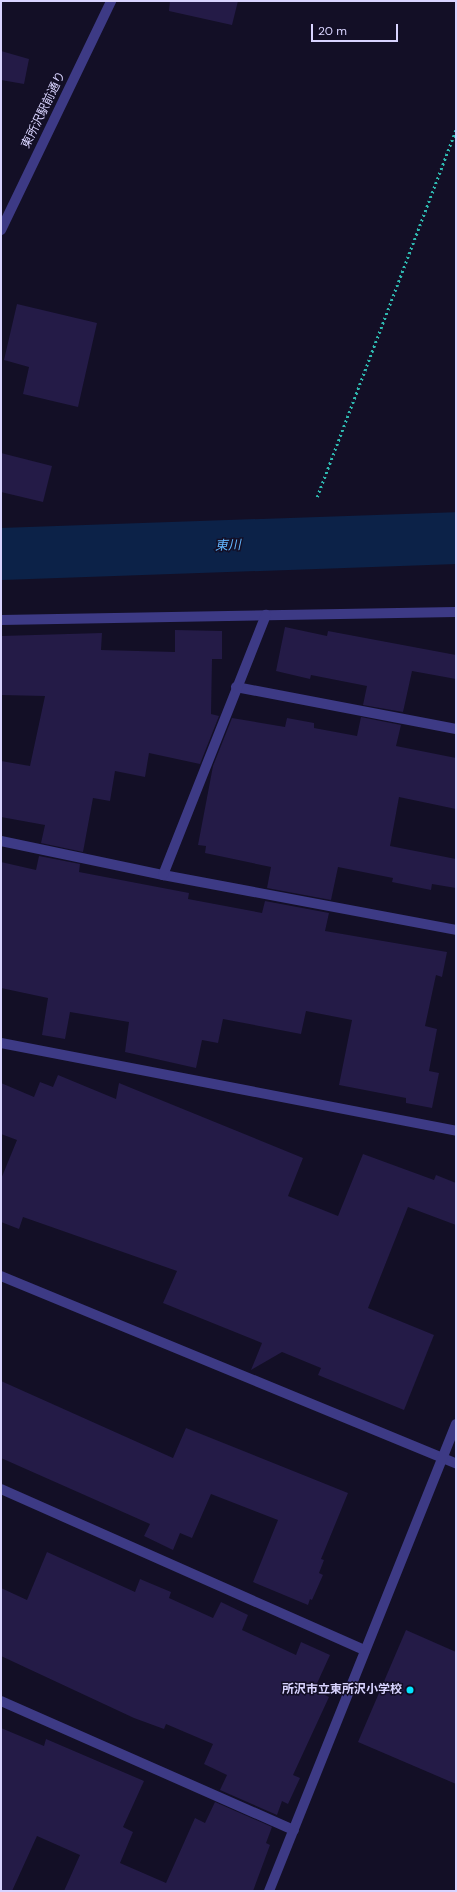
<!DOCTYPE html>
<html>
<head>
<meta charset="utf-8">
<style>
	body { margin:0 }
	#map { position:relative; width:457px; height:1892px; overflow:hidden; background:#130f26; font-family:"DM Sans","Noto Sans JP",sans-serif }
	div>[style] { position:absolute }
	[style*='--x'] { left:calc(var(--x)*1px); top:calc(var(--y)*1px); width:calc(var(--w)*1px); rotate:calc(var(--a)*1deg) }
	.river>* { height:52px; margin:-26px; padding:0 26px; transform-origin:26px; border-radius:26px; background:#0c2248 }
	.building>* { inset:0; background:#241b47 }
	.path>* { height:2.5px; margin-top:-1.25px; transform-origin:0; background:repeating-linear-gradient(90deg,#2fb8b0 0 2px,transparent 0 5px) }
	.minor>* { height:10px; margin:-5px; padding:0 5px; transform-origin:5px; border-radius:5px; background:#3d3a85 }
	.dots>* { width:11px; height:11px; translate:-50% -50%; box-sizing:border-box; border:2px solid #130f26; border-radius:50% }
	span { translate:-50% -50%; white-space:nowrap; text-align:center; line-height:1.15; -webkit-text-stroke:3px #130f26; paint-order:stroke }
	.street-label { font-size:12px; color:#d9d4ff }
	.poi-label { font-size:12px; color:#d9d4ff; font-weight:700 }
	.right { translate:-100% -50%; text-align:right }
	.water-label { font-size:13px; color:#62b6ff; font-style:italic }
	.frame { position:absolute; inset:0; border:2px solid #d9d4ff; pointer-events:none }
	.scale { position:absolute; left:311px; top:24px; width:87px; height:18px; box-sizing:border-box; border:2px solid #d9d4ff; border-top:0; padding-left:5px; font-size:12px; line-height:14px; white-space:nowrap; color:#d9d4ff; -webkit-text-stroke:3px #130f26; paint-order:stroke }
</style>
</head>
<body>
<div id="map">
	<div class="river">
		<i style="--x:1;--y:554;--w:455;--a:-2"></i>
	</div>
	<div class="building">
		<i style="clip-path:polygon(170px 1px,238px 1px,232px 25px,169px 11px)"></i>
		<i style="clip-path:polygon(1px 51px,29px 59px,24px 84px,1px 80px)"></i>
		<i style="clip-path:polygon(17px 304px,97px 323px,78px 407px,23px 394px,29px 367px,4px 360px)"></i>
		<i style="clip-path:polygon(1px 453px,52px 466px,43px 502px,1px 492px)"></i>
		<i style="clip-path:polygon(285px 627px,327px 636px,328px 631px,456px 655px,456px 679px,412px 671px,403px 712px,363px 705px,367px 686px,311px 675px,310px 679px,276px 671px)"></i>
		<i style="clip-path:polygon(175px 630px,222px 631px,222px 659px,212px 659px,211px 714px,219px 716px,200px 764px,149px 753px,145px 777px,115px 771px,110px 801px,93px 798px,83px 852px,41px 843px,45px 825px,1px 817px,1px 761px,30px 766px,45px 696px,1px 695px,1px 636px,102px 633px,101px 650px,175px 652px)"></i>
		<i style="clip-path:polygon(361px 717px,401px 725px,396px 746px,456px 758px,456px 809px,399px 797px,390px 846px,456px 859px,456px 888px,432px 884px,431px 890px,392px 882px,393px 878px,338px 867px,331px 900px,267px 888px,271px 867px,205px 853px,206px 846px,198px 845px,213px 766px,232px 718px,285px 727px,287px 718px,314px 723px,314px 728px,357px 736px)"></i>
		<i style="clip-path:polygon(39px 856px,80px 864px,79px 872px,189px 893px,188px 899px,262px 913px,265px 901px,329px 913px,325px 931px,447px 952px,442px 977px,436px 975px,425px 1026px,437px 1029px,429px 1071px,439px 1073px,432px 1108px,406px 1103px,406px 1098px,339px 1085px,352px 1020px,306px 1011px,301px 1034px,223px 1019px,218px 1043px,202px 1040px,196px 1068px,125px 1052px,129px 1022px,70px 1012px,65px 1039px,42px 1035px,48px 998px,1px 988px,1px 862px,36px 870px)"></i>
		<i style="clip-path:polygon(58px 1075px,116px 1099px,119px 1083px,303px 1158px,288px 1196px,338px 1216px,363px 1154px,434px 1180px,436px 1175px,456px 1183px,456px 1225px,408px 1207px,368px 1308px,434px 1335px,404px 1410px,318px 1375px,321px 1368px,282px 1352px,251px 1370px,262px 1343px,163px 1303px,177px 1271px,23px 1217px,19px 1229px,1px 1222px,1px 1179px,17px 1140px,1px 1134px,1px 1083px,34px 1097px,40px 1082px,53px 1087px)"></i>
		<i style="clip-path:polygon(1px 1381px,173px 1458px,186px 1428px,348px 1493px,321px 1559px,324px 1560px,319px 1573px,323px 1575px,312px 1600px,310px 1599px,308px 1605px,253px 1582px,278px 1520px,211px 1494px,192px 1538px,180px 1533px,173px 1550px,144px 1536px,150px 1524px,1px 1458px)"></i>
		<i style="clip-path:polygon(47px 1552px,135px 1592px,140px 1579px,171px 1592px,169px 1598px,213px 1618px,221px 1602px,248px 1615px,242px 1630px,296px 1655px,301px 1642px,330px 1655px,314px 1690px,329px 1697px,293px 1775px,300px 1778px,288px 1804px,282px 1801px,277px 1815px,220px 1790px,227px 1775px,204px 1764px,213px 1744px,166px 1724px,164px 1729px,134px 1718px,1px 1656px,1px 1588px,27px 1600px)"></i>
		<i style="clip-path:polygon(406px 1630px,456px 1652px,456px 1784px,358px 1742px)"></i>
		<i style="clip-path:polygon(1px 1728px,44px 1746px,46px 1739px,144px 1781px,123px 1827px,133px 1832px,120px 1863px,166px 1883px,195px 1818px,205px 1823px,215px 1802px,272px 1827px,266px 1843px,270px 1845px,253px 1891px,64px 1891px,80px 1855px,37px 1836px,12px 1891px,1px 1891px)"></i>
	</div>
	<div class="path">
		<i style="--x:317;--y:497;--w:393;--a:-69.3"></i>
	</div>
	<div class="minor">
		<i style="--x:1;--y:230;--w:254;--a:-64.3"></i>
		<i style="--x:1;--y:620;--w:455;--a:-1"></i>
		<i style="--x:236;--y:687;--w:224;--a:10.8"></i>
		<i style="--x:1;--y:841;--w:166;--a:11.9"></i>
		<i style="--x:163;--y:875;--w:298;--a:10.6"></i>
		<i style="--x:163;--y:875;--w:280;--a:-68.4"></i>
		<i style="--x:1;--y:1043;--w:463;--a:10.9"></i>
		<i style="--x:1;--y:1276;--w:492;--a:22.4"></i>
		<i style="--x:1;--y:1489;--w:397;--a:23.9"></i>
		<i style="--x:1;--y:1701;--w:320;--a:23.8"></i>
		<i style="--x:269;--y:1891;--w:503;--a:-68.18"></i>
	</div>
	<div class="dots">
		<i style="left:410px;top:1690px;background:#00e5ff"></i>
	</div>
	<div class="street-label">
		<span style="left:44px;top:110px;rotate:-64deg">東所沢駅前通り</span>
	</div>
	<div class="poi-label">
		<span class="right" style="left:402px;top:1690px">所沢市立東所沢小学校</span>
	</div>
	<div class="water-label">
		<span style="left:228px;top:546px;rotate:-2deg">東川</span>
	</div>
	<div class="frame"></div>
	<div class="scale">20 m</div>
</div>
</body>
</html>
